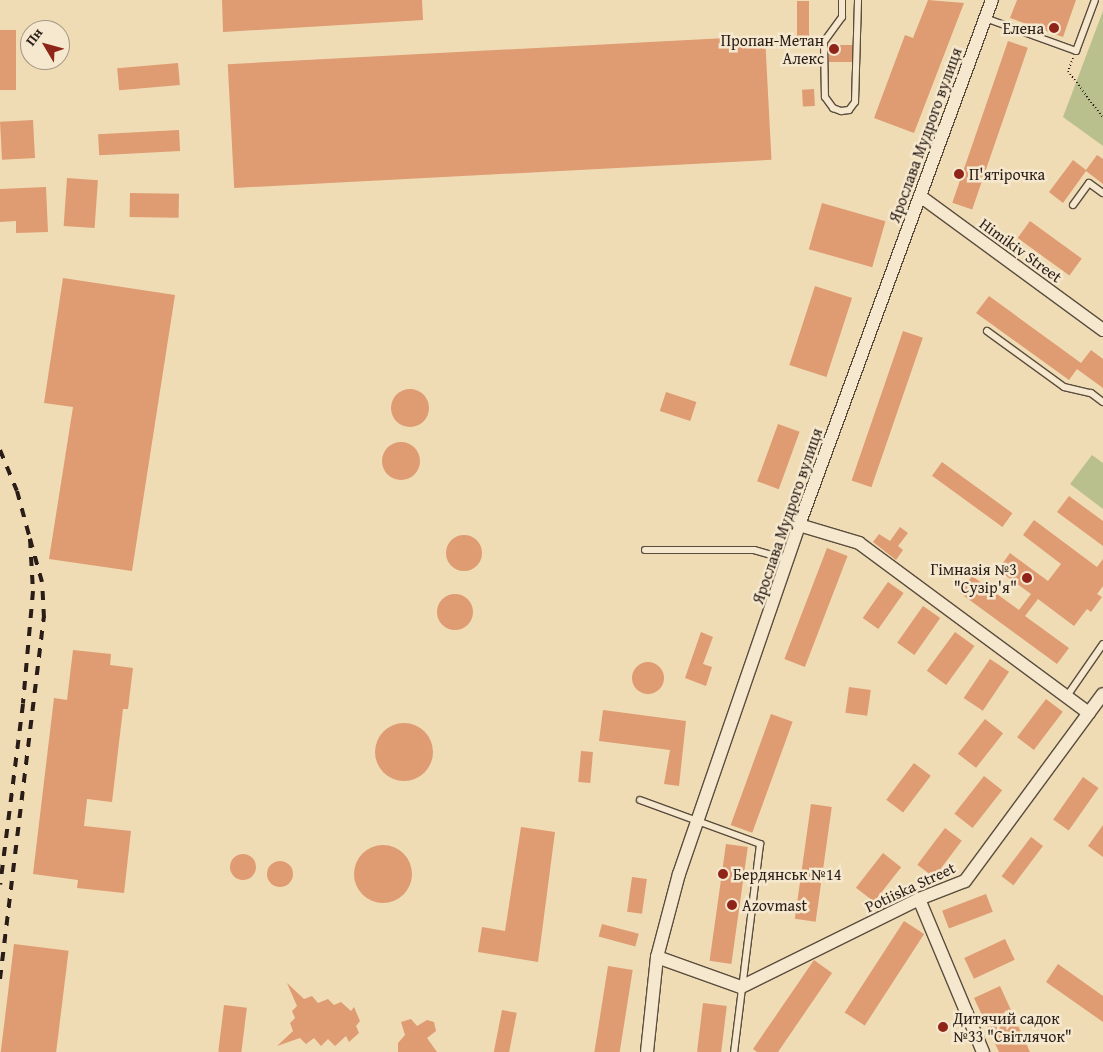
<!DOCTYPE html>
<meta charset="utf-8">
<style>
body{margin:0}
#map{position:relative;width:1103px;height:1052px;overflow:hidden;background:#efdcb4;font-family:"Gentium Book Plus",serif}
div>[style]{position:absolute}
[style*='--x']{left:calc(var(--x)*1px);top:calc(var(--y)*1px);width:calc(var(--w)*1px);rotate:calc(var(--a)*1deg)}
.green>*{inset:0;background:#b9c08e}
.building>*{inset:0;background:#df9b72;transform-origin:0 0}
.round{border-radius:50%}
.path>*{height:2px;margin-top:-1px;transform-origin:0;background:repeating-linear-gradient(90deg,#2a1d17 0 1px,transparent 0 3.5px)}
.roads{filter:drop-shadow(1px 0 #5b4d3e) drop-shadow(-1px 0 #5b4d3e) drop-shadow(0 1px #5b4d3e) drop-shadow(0 -1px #5b4d3e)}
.service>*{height:6px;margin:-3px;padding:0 3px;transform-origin:3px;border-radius:3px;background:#f5e8ce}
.minor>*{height:12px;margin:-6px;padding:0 6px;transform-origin:6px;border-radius:6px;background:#f5e8ce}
.rail>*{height:4px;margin-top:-2px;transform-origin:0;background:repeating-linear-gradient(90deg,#2a1d17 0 9px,transparent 0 18px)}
.dots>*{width:14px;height:14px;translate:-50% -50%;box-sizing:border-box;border:2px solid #f5e8ce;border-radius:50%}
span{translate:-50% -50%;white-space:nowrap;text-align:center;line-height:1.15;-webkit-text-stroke:5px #f5e8ce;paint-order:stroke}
.poi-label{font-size:16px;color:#2a1d17}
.right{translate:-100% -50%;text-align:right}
.left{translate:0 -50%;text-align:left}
.street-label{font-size:16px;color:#2a1d17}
.north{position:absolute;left:20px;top:20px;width:50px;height:50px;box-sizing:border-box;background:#f5e8ce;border:1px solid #a49785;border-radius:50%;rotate:307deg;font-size:14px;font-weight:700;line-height:20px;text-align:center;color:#2a1d17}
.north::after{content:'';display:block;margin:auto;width:18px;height:22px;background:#8f2418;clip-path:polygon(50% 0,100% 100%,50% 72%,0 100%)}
</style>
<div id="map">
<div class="green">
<div style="clip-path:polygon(1103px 11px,1103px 146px,1063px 117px)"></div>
<div style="clip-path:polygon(1092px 455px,1103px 463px,1103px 509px,1070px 484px)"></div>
</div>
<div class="building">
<div style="clip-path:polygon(222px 0,422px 0,423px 20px,223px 32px)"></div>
<div style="clip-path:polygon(928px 0,964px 3px,914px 133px,874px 118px,905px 35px,913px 38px)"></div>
<div style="clip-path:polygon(1017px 0,1076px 0,1063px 37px,1010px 18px)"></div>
<div style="left:797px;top:1px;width:12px;height:38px"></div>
<div style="left:0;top:30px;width:16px;height:60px"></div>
<div style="left:765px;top:36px;width:124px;height:538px;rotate:87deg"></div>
<div style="left:1008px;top:41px;width:21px;height:171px;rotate:19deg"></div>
<div style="left:829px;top:45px;width:23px;height:17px"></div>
<div style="left:178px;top:63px;width:22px;height:61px;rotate:85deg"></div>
<div style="left:814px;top:89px;width:17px;height:12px;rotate:87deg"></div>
<div style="left:33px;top:120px;width:38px;height:33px;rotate:87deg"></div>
<div style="left:179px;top:130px;width:21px;height:81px;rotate:87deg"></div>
<div style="clip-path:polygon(1097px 155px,1103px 159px,1103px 184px,1086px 171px,1063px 203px,1049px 192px,1073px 160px,1086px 170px)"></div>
<div style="left:67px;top:178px;width:31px;height:48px;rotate:4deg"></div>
<div style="clip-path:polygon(46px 187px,48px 232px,16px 233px,16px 221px,0 222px,0 189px)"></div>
<div style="left:130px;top:193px;width:49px;height:24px;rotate:1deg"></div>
<div style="left:822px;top:203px;width:66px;height:48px;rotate:16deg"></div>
<div style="left:1030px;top:221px;width:64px;height:21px;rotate:36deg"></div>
<div style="clip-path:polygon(63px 278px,175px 295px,132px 571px,49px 559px,73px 407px,44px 403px)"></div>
<div style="left:815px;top:286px;width:39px;height:83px;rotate:18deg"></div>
<div style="clip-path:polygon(989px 296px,1081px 363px,1091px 350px,1103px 359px,1103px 388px,1077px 369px,1069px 380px,976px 313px)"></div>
<div style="left:903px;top:331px;width:21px;height:158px;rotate:19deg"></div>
<div class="round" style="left:391px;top:389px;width:38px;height:38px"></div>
<div style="left:666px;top:392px;width:32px;height:20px;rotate:18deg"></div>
<div style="left:778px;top:424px;width:23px;height:61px;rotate:20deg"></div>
<div class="round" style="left:382px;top:442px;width:38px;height:38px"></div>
<div style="left:942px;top:462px;width:87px;height:17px;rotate:36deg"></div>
<div style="clip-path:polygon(1069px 496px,1103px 521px,1103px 546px,1057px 512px)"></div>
<div style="clip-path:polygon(1034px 520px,1097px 567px,1103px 559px,1103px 586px,1097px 594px,1102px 597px,1091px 612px,1087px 609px,1074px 626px,1038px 599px,1025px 616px,1069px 648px,1057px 664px,960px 593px,972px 576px,1019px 610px,1031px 594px,998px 570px,1010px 553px,1048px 581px,1061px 564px,1023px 535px)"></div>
<div style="clip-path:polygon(900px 527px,908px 533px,898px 546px,903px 550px,896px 560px,873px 542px,879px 534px,890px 541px)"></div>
<div class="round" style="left:446px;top:535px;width:36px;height:36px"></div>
<div style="left:827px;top:548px;width:22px;height:119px;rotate:21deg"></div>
<div style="left:888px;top:582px;width:19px;height:44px;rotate:35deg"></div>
<div class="round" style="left:437px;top:594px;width:36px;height:36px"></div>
<div style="left:923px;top:606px;width:21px;height:45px;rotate:35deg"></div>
<div style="clip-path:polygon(701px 632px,713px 637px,703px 664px,712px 667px,706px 686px,685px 678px)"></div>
<div style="left:955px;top:632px;width:24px;height:48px;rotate:36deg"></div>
<div style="clip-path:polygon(73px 650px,111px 654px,110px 665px,133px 668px,128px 709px,123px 709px,112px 802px,87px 799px,84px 826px,131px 831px,124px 893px,77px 888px,78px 880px,33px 874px,54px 698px,67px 700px)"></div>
<div style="left:990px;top:659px;width:23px;height:47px;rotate:34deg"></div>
<div class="round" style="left:632px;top:662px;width:32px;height:32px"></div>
<div style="left:849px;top:687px;width:22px;height:26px;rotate:8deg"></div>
<div style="left:1046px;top:699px;width:21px;height:48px;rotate:37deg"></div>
<div style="clip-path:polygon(603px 710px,686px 721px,679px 786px,664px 784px,670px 750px,599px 741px)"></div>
<div style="left:771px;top:714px;width:23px;height:118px;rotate:20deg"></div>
<div style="left:985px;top:719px;width:23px;height:44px;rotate:38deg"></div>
<div class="round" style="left:375px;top:723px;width:58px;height:58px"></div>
<div style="left:581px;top:751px;width:12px;height:31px;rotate:5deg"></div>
<div style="left:914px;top:763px;width:21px;height:46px;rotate:37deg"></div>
<div style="left:984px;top:776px;width:23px;height:48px;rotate:38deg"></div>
<div style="left:1083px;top:777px;width:19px;height:52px;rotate:35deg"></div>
<div style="left:811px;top:804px;width:21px;height:116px;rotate:8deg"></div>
<div style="clip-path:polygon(1103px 825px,1103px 857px,1088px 846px)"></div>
<div style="clip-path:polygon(521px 827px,555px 832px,538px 962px,478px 952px,482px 927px,505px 931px)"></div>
<div style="left:945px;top:828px;width:21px;height:46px;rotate:37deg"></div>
<div style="left:1031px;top:837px;width:15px;height:49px;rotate:37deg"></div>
<div style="left:726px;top:844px;width:22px;height:118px;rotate:8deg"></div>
<div class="round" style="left:354px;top:845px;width:58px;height:58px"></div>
<div style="left:883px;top:853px;width:23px;height:44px;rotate:38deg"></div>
<div class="round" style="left:230px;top:854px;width:26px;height:26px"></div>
<div class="round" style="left:267px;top:861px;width:26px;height:26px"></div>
<div style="left:632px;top:877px;width:15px;height:35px;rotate:8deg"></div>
<div style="left:986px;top:894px;width:19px;height:47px;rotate:69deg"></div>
<div style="left:904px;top:921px;width:24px;height:109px;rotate:33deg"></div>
<div style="left:602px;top:924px;width:38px;height:13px;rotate:15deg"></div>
<div style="left:1005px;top:939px;width:23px;height:45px;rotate:65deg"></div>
<div style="left:14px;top:944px;width:55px;height:109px;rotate:7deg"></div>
<div style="clip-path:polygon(814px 960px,832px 973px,778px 1052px,757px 1052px,753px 1049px)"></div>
<div style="clip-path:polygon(1058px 964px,1103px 996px,1103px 1022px,1046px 982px)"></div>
<div style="left:608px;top:966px;width:25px;height:87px;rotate:9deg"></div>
<div style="clip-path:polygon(287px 983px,304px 999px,312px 996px,318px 1003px,328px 999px,334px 1005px,341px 1002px,351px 1011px,354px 1007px,360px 1021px,356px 1026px,359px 1033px,349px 1042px,346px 1036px,335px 1046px,328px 1039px,321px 1046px,314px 1038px,306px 1044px,300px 1038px,277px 1046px,293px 1031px,290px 1023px,295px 1018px,292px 1011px,297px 1006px)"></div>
<div style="clip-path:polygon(1000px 986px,1030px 1052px,999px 1052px,974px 998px)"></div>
<div style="left:703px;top:1003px;width:24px;height:49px;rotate:7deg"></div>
<div style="left:224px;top:1005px;width:23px;height:47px;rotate:7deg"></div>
<div style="left:502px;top:1010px;width:15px;height:43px;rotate:11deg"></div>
<div style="clip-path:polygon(411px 1019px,417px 1026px,427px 1020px,434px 1022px,436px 1031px,427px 1038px,437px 1052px,398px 1052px,398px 1043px,405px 1035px,401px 1022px)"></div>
</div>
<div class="path">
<div style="--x:1073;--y:58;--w:14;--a:111"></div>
<div style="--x:1068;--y:71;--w:59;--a:53.3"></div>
</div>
<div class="roads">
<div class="service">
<div style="--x:842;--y:0;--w:17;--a:90"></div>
<div style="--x:842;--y:17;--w:31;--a:126"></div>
<div style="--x:824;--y:42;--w:55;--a:89"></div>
<div style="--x:825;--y:97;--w:14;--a:54"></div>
<div style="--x:833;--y:108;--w:9;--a:21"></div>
<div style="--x:841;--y:111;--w:8;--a:-7"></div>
<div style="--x:849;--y:110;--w:10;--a:-53"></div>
<div style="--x:855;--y:102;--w:102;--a:-88.3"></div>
<div style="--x:985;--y:18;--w:97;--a:19.9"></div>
<div style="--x:1076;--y:51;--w:54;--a:-69.6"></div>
<div style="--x:1073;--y:205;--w:27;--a:-54"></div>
<div style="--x:1089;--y:183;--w:17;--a:36"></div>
<div style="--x:987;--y:331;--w:95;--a:36"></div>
<div style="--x:1064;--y:387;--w:28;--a:13"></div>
<div style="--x:1091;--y:393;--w:15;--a:37"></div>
<div style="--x:645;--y:550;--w:109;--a:0"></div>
<div style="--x:754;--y:550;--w:35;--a:16"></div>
<div style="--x:1067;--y:696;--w:63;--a:-55.3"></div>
<div style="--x:640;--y:800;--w:128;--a:20.1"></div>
<div style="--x:760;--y:844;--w:210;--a:97.1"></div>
</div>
<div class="minor">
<div style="--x:920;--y:196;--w:227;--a:36.2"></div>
<div style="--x:799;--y:525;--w:63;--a:16.7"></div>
<div style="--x:859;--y:543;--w:286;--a:36.5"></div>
<div style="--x:919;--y:899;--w:166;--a:67.3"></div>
<div style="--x:657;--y:957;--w:89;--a:19.7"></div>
<div style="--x:741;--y:987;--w:199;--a:-26.3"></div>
<div style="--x:919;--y:899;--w:49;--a:-21.4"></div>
<div style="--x:965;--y:881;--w:232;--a:-53.6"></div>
<div style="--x:647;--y:1052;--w:96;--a:-84"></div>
<div style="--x:657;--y:957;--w:86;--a:-75.2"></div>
<div style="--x:679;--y:874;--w:369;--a:-71"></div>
<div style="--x:799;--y:525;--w:559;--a:-69.82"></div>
</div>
</div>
<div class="rail">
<div style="--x:0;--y:450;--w:44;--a:67.5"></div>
<div style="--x:17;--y:491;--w:50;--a:74.8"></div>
<div style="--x:30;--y:539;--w:52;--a:86.7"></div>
<div style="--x:33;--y:591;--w:113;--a:95.1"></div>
<div style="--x:23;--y:704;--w:182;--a:97.2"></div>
<div style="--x:0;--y:979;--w:364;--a:-83.1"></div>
<div style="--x:44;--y:618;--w:36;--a:-93"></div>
<div style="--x:42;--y:582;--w:45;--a:-105.6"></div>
</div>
<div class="dots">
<div style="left:1054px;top:28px;background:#8f2418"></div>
<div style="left:834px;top:49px;background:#8f2418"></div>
<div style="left:959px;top:174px;background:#8f2418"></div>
<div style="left:1027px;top:578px;background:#8f2418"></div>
<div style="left:723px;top:874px;background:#8f2418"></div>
<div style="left:732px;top:905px;background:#8f2418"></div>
<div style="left:943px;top:1027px;background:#8f2418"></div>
</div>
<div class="poi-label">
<span class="right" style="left:1044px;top:28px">Елена</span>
<span class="right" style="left:824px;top:49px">Пропан-Метан<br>Алекс</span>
<span class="left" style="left:969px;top:174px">П'ятірочка</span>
<span class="right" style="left:1017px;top:578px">Гімназія №3<br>"Сузір'я"</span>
<span class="left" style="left:733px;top:874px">Бердянськ №14</span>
<span class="left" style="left:742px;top:905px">Azovmast</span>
<span class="left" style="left:953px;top:1027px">Дитячий садок<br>№33 "Світлячок"</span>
</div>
<div class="street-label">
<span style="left:925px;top:135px;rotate:-70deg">Ярослава Мудрого вулиця</span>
<span style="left:1021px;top:250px;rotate:36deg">Himikiv Street</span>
<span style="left:787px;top:516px;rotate:-71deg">Ярослава Мудрого вулиця</span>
<span style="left:910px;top:887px;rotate:-25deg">Potiiska Street</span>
</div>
<div class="north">Пн</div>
</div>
